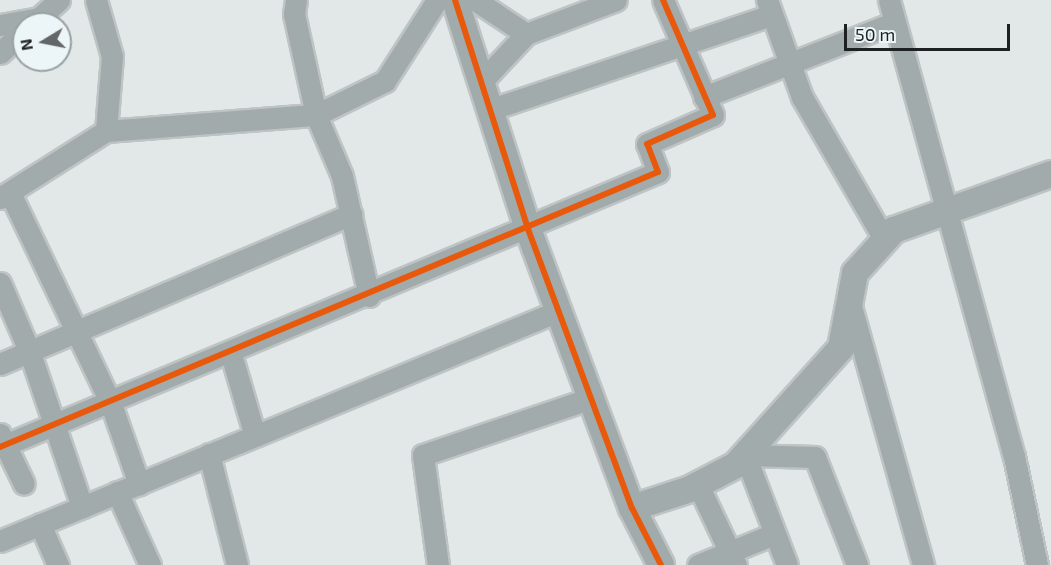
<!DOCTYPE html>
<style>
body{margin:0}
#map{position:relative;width:1051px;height:565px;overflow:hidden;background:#e2e7e7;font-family:"Exo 2",sans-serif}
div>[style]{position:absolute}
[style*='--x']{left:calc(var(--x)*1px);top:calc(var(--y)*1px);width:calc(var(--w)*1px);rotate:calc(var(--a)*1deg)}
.roads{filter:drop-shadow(2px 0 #bfc3c3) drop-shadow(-2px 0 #bfc3c3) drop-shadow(0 2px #bfc3c3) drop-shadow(0 -2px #bfc3c3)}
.minor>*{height:21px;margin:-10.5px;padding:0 10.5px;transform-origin:10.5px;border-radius:10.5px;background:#a1abac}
.tertiary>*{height:26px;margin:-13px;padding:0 13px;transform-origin:13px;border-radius:13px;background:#a1abac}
.cycleway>*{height:6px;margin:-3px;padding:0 3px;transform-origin:3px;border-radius:3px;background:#e8590c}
span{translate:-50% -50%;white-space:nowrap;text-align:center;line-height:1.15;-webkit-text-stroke:4.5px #ecf6f8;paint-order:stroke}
.north{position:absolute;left:12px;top:12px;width:60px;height:60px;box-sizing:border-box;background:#ecf6f8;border:2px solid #99a1a2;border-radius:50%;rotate:260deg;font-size:16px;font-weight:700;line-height:24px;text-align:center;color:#1d2121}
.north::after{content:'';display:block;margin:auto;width:21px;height:27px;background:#626666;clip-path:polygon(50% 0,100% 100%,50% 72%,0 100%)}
.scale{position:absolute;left:844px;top:24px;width:166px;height:27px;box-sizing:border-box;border:3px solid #1d2121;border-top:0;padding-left:8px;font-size:18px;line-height:21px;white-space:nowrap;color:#1d2121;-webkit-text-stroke:4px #ecf6f8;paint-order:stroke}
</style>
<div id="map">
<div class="roads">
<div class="minor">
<div style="--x:96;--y:0;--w:58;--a:74.1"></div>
<div style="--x:112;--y:56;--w:75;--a:94.6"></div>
<div style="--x:296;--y:0;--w:14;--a:98"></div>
<div style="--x:294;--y:14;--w:103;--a:77.7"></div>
<div style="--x:316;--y:115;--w:66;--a:66.9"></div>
<div style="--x:342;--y:176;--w:123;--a:77.3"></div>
<div style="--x:475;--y:0;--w:61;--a:33.7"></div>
<div style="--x:526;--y:34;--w:96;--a:-20.7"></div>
<div style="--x:767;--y:0;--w:103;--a:70.2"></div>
<div style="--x:802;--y:97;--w:164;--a:60"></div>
<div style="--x:889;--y:0;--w:473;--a:74.7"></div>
<div style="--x:1014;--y:456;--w:111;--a:78.1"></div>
<div style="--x:0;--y:25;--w:40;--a:-10"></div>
<div style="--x:39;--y:18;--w:27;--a:-42"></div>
<div style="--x:0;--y:53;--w:33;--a:-43"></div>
<div style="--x:483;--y:80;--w:63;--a:-46.9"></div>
<div style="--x:704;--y:97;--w:205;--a:-21.4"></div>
<div style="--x:492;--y:109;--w:295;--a:-18.6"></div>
<div style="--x:10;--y:193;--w:234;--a:64.4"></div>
<div style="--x:111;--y:404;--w:85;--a:70.7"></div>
<div style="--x:0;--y:198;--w:125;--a:-32.3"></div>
<div style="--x:106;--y:131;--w:211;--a:-4.4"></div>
<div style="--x:316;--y:115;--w:77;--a:-26.2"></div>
<div style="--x:385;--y:81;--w:96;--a:-57.3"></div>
<div style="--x:0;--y:283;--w:76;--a:66.8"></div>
<div style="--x:30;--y:353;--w:163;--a:71.3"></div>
<div style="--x:852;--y:310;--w:265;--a:74.4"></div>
<div style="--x:231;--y:354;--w:85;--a:73.7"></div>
<div style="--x:0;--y:364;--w:382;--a:-23.1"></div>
<div style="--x:0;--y:434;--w:55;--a:64.4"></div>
<div style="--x:0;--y:447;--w:713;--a:-22.68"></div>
<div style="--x:658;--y:172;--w:30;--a:-111"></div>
<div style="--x:647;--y:144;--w:72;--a:-23.7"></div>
<div style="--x:713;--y:115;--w:125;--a:-113.5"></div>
<div style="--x:209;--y:454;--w:114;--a:75.8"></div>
<div style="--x:698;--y:485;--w:89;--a:64.6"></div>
<div style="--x:117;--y:492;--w:80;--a:65.7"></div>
<div style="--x:40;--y:524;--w:45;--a:66.3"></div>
<div style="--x:0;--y:541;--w:604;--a:-22.4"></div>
<div style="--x:438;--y:565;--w:111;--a:-97.8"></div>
<div style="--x:423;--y:455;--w:177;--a:-18.7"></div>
<div style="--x:698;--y:565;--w:82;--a:-22.2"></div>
<div style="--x:787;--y:565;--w:118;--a:-110.9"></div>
<div style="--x:745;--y:455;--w:70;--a:1.6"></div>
<div style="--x:815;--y:457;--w:116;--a:68.7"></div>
</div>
<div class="tertiary">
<div style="--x:455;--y:0;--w:240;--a:72.3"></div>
<div style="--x:528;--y:229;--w:298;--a:69.6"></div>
<div style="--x:632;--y:508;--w:64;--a:63"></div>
<div style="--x:632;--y:508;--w:61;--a:-18.1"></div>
<div style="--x:690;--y:489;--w:52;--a:-27.6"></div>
<div style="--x:736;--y:465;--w:157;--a:-48.1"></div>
<div style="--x:841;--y:348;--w:76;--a:-79.4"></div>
<div style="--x:855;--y:273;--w:58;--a:-47.8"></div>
<div style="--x:894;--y:230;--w:167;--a:-19.6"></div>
</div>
</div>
<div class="cycleway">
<div style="--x:455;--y:0;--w:240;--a:72.3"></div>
<div style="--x:528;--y:229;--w:298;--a:69.6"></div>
<div style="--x:632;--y:508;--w:64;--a:63"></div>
<div style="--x:0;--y:447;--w:713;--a:-22.68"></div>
<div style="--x:658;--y:172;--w:30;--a:-111"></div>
<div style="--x:647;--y:144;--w:72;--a:-23.7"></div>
<div style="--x:713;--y:115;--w:125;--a:-113.5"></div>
</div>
<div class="north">N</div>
<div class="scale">50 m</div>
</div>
